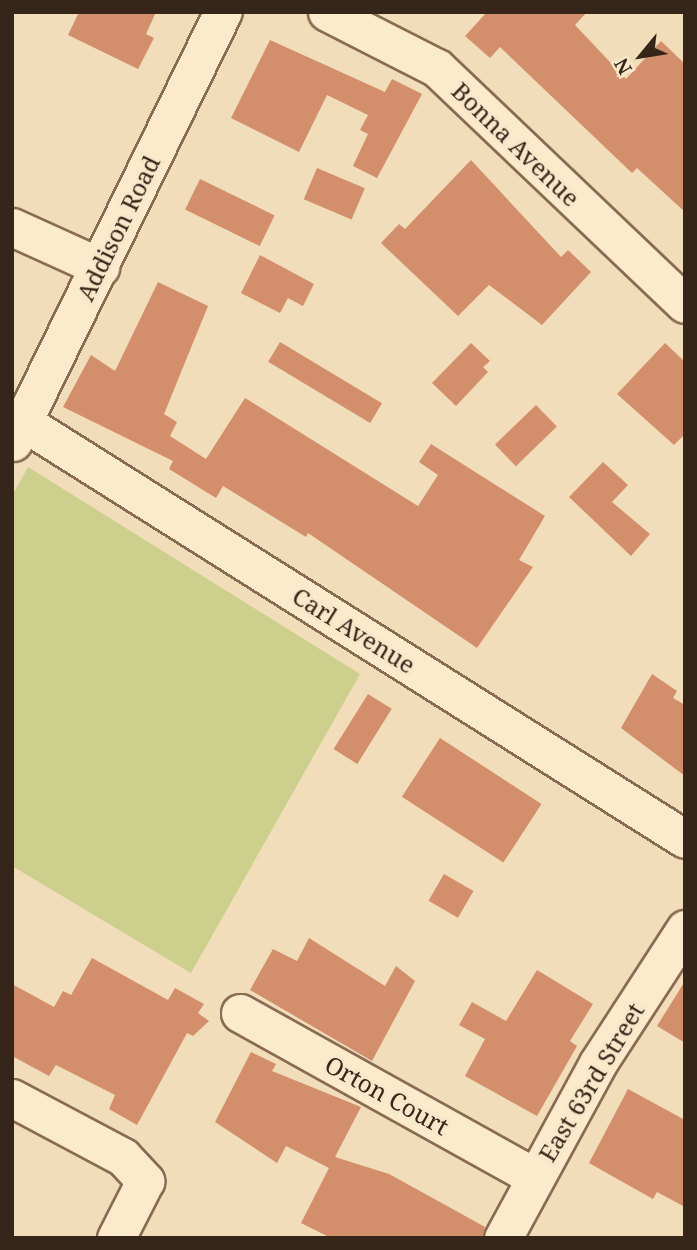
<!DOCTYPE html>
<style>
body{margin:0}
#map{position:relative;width:697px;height:1250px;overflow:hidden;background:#f1ddb9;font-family:"Noto Serif",serif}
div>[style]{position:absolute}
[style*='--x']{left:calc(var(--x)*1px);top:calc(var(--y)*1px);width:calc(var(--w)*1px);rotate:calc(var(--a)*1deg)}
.green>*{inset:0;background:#ccd08c}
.building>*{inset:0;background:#d38f6b;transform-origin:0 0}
.roads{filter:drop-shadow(2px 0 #896b52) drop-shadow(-2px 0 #896b52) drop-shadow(0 2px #896b52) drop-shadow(0 -2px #896b52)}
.minor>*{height:37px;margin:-18.5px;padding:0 18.5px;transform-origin:18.5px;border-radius:18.5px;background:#fceacc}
span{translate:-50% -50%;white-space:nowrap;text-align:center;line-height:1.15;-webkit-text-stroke:6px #f8e7c9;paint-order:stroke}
.street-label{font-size:24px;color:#362519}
.frame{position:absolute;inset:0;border:14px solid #362519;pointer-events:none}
.north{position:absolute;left:606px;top:21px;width:70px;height:70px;-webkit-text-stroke:5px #f8e7c9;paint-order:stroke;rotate:240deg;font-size:19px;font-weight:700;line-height:28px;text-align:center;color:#362519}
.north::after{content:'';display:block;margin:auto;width:24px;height:32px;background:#362519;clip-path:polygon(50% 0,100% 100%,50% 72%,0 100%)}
</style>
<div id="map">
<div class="green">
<div style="clip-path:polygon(28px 467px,360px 674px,191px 973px,12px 866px,12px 496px)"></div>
</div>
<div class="building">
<div style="clip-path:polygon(79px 12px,156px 12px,146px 34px,154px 38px,138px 69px,68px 35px)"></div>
<div style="clip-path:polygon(487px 12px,587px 12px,575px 25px,626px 79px,661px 41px,685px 64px,685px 212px,637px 168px,632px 173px,500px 47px,490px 58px,465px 36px)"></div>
<div style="clip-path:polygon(270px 40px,385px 92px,392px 79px,422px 94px,377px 178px,353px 166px,368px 134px,360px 130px,368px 115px,327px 95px,299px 152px,231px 118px)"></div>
<div style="clip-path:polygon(471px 160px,561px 257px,568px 250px,591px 272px,542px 325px,489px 285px,458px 316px,381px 243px,399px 224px,405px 229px)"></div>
<div style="left:317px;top:168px;width:52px;height:34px;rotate:23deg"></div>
<div style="left:200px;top:179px;width:83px;height:34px;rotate:26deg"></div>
<div style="clip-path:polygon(260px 255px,314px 284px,303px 306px,288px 298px,280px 313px,241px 293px)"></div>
<div style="clip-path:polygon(158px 282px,208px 306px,164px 414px,177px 422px,170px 436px,206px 459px,245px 398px,418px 506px,438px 475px,419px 462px,431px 444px,545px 516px,519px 560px,533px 567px,477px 648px,308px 533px,306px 537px,223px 486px,216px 498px,169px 469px,173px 461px,63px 407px,91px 355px,115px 371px)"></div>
<div style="left:280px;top:342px;width:119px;height:23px;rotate:31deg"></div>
<div style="clip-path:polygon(471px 343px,490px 361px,483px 367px,488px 372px,456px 406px,432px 383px)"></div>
<div style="clip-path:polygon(665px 343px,685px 362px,685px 434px,674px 445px,617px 394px)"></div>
<div style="left:536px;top:405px;width:30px;height:57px;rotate:46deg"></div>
<div style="clip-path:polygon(603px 462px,628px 485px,612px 502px,650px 534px,631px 556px,569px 497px)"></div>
<div style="clip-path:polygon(652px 674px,677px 691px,673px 698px,685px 705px,685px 776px,621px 728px)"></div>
<div style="left:368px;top:694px;width:28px;height:65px;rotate:32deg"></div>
<div style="left:440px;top:738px;width:121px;height:70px;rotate:33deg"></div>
<div style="left:444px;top:874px;width:34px;height:31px;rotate:30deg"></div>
<div style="clip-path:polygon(309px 938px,385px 986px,396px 966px,415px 981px,372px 1061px,250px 990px,273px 949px,297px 961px)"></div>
<div style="clip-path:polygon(92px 958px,168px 1000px,175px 988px,204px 1004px,198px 1013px,209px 1021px,193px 1036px,187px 1033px,137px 1125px,109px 1109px,115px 1095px,56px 1065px,49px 1076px,12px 1056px,12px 984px,54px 1007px,63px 991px,71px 995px)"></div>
<div style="clip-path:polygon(537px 970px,593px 1004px,570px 1041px,577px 1046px,537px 1116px,465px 1076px,485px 1039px,459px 1025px,472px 1002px,506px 1021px)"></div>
<div style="clip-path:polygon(685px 981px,685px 1043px,657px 1026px)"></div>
<div style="clip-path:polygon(251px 1052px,276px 1064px,272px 1071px,361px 1107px,335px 1157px,389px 1174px,449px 1207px,485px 1227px,482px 1238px,331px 1238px,301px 1223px,329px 1168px,286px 1146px,277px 1163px,215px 1122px)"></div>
<div style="clip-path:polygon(628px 1089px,685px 1120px,685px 1207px,657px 1192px,653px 1199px,589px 1163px)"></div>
</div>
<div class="roads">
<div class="minor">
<div style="--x:327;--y:12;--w:123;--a:27"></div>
<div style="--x:437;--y:68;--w:342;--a:43.6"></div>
<div style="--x:12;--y:227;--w:97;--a:24.4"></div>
<div style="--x:23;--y:422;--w:782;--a:32.21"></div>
<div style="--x:13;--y:442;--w:479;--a:-64"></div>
<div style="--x:240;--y:1013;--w:338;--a:29.1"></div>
<div style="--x:12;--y:1098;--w:126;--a:28"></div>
<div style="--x:123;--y:1157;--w:33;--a:47"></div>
<div style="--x:145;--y:1181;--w:64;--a:117"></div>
<div style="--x:503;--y:1238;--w:199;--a:-61.5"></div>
<div style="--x:598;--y:1063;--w:160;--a:-57"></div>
</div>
</div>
<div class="street-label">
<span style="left:516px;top:144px;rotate:44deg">Bonna Avenue</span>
<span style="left:118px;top:228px;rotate:-64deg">Addison Road</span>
<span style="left:354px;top:630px;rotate:32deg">Carl Avenue</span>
<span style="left:591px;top:1082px;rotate:-59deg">East 63rd Street</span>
<span style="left:387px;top:1095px;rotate:29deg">Orton Court</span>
</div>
<div class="frame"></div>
<div class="north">N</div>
</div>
